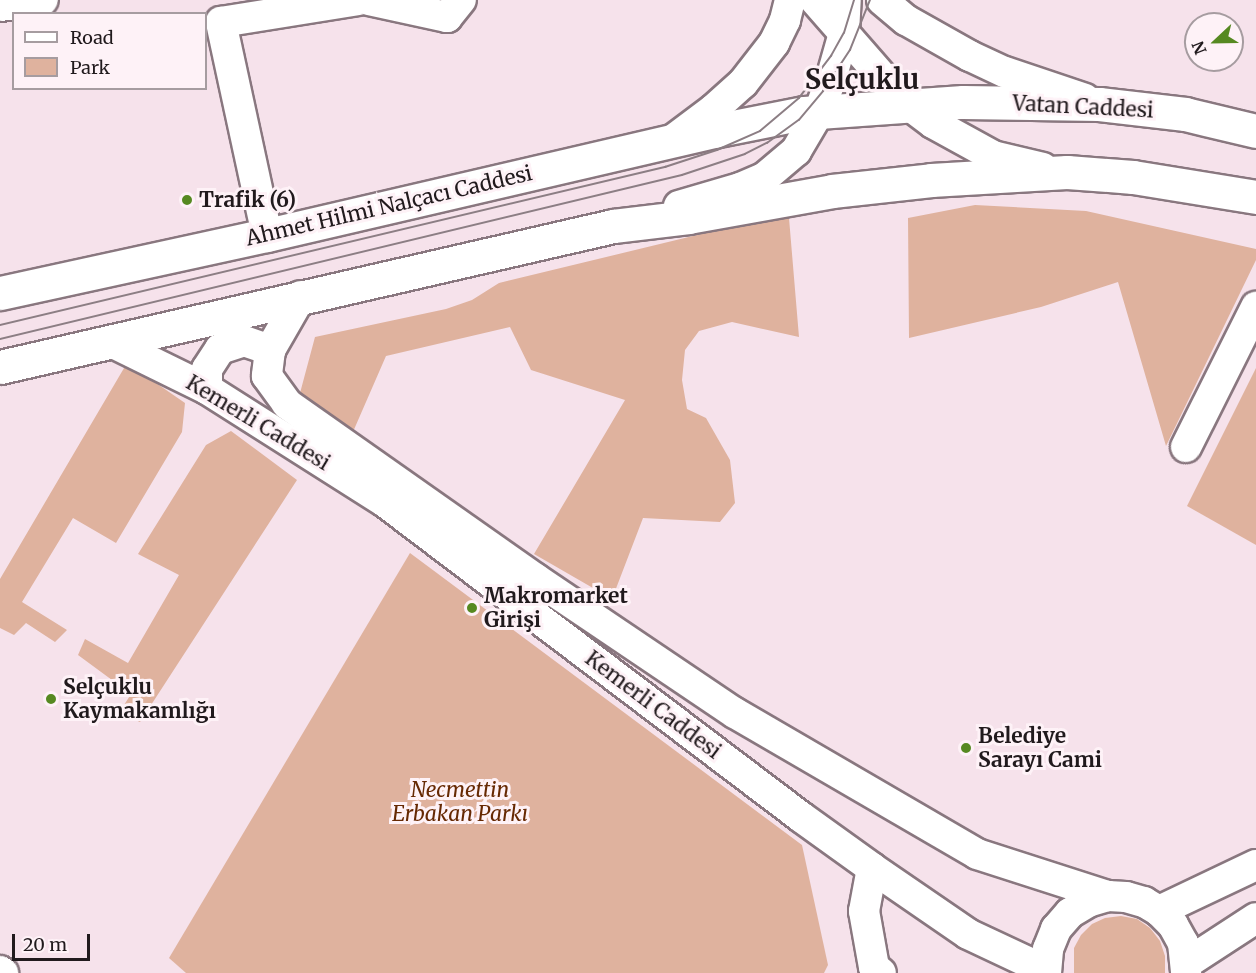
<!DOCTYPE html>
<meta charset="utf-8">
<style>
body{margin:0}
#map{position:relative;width:1256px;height:973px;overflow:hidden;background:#f6e2eb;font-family:Merriweather,serif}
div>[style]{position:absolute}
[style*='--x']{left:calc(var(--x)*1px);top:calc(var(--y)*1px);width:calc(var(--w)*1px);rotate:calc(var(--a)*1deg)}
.green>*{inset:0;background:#dfb29e}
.roads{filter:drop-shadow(2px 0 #89777f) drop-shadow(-2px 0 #89777f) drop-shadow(0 2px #89777f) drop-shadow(0 -2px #89777f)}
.minor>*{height:30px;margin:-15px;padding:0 15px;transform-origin:15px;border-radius:15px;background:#fff}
.major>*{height:33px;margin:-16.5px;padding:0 16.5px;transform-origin:16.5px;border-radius:16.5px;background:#fff}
.tram>*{height:1.5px;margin:-0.75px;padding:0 0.75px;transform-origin:0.75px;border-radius:0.75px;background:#8c7e84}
.dots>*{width:16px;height:16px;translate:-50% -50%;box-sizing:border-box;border:3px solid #fef2f7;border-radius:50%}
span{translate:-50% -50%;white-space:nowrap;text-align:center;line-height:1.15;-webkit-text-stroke:6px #fef2f7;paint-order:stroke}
.street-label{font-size:21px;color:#211a1d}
.poi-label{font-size:21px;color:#211a1d;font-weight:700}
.left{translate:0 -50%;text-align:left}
.park-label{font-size:21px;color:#662903;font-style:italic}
.district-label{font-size:27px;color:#211a1d;font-weight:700}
.legend{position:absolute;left:12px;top:12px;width:195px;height:78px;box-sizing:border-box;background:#fef2f7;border:2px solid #a69ca0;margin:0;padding:8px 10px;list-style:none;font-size:18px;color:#211a1d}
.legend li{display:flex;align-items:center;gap:12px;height:30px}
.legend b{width:30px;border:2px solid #a69ca0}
.north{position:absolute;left:1184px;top:12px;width:60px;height:60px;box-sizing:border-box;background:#fef2f7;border:2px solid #a69ca0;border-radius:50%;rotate:248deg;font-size:16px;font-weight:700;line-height:24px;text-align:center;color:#211a1d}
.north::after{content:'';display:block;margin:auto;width:21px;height:27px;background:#568921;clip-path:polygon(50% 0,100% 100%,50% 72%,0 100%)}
.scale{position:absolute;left:12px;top:934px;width:78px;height:27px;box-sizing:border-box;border:3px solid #211a1d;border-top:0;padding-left:8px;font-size:18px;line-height:21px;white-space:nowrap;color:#211a1d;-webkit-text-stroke:4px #fef2f7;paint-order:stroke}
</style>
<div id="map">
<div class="green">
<div style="clip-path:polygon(975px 205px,1086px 211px,1256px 249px,1256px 260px,1166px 446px,1118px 282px,1041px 307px,909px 338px,908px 218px)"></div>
<div style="clip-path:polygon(767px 218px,789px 218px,799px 337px,732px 322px,699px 331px,685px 350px,682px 380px,687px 409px,706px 418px,730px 460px,735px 503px,720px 522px,643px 518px,612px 599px,534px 554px,625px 400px,531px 370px,510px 327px,386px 356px,349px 441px,296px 408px,315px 337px,446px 309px,472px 300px,499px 283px)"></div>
<div style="clip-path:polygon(127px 363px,185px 403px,182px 432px,116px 543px,73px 518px,22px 602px,67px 630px,55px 642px,26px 623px,14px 635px,0 628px,0 579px)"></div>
<div style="clip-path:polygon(1256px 368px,1256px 545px,1187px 506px)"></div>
<div style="clip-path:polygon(231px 431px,297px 480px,140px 722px,119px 713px,131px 694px,78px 655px,85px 639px,128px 663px,179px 575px,138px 554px,206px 445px)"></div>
<div style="clip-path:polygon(410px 553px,802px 845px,828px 965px,824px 973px,186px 973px,169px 958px)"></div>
<div style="clip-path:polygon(1121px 916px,1137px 919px,1150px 928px,1160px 941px,1165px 956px,1165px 973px,1074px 973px,1074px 948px,1081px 935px,1092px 924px,1105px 918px)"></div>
</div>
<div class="roads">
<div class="minor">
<div style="--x:369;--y:0;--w:80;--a:12.3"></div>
<div style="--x:447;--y:17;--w:22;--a:-51"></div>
<div style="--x:815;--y:0;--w:106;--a:48.8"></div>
<div style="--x:885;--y:80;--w:35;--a:46"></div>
<div style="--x:909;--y:105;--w:30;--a:37"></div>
<div style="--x:933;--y:123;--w:68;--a:28.8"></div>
<div style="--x:993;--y:156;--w:51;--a:13.5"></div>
<div style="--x:882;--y:0;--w:31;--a:40"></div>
<div style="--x:906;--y:20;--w:73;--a:29.4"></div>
<div style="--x:970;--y:56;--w:38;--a:25"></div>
<div style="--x:1005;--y:72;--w:84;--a:18.6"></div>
<div style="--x:0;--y:6;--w:43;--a:-7.9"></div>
<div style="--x:674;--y:139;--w:50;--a:-36.9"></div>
<div style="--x:714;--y:109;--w:39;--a:-42"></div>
<div style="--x:743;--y:83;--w:51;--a:-52.2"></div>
<div style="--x:774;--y:43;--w:25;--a:-64"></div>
<div style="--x:785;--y:20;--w:21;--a:-76"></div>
<div style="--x:679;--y:206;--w:64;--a:-16.4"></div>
<div style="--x:740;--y:188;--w:26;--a:-23"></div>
<div style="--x:764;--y:178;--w:42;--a:-40.2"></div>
<div style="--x:796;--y:151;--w:45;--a:-59.5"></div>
<div style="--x:819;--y:112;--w:35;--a:-70"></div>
<div style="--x:831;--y:79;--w:48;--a:-74.2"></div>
<div style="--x:844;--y:33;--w:33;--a:-87"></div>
<div style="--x:267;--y:235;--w:218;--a:-102.2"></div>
<div style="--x:221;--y:22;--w:139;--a:-9.1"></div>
<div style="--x:301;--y:296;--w:62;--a:119.9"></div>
<div style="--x:270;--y:350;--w:26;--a:97"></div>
<div style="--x:267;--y:376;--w:34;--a:54"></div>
<div style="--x:287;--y:404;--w:304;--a:35.1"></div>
<div style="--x:536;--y:579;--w:240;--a:34"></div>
<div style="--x:735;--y:713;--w:280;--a:30.2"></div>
<div style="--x:977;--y:854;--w:138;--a:17.8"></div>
<div style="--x:111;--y:342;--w:107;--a:26.1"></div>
<div style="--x:207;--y:389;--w:211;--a:32.4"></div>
<div style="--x:385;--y:502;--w:522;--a:37.13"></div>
<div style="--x:801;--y:817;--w:87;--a:35.7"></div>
<div style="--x:872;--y:868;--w:116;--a:34.5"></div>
<div style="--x:968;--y:934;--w:85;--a:25.1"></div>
<div style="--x:207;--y:389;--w:20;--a:-90"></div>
<div style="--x:207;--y:369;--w:24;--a:-57"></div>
<div style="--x:220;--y:349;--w:25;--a:-18"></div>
<div style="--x:244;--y:341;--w:28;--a:19"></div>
<div style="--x:1186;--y:447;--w:157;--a:-63.4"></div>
<div style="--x:872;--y:868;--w:44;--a:100.5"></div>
<div style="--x:864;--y:911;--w:57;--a:79.9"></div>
<div style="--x:874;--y:967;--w:9;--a:41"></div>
<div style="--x:1159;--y:911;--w:107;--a:-25.4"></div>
<div style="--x:1187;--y:963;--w:82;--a:-33.1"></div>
<div style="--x:0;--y:971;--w:4;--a:34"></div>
<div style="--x:1046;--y:973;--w:24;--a:-85"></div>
<div style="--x:1048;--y:949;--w:22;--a:-68"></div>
<div style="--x:1056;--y:929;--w:21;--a:-49"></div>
<div style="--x:1070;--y:913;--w:21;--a:-31"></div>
<div style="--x:1088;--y:902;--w:21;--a:-17"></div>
<div style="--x:1108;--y:896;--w:18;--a:3"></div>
<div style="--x:1126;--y:897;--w:19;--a:16"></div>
<div style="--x:1144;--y:902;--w:17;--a:31"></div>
<div style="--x:1159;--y:911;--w:20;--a:45"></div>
<div style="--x:1173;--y:925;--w:21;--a:61"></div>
<div style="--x:1183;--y:943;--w:30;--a:84"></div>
</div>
<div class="major">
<div style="--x:0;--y:293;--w:273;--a:-12.3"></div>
<div style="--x:267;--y:235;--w:458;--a:-13.1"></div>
<div style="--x:713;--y:131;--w:93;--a:-11.2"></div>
<div style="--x:804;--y:113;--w:159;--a:-4"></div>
<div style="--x:963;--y:102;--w:136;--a:0.8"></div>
<div style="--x:1099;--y:104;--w:87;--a:6.6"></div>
<div style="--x:1185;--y:114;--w:73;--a:13.5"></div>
<div style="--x:0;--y:367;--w:629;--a:-12.95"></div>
<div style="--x:613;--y:226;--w:76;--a:-6.8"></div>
<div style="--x:688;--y:217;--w:146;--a:-10.2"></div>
<div style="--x:832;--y:191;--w:100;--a:-6.3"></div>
<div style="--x:931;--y:180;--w:136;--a:-3.4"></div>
<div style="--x:1067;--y:172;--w:66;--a:4.3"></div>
<div style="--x:1133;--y:177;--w:125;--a:9.2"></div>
</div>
</div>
<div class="tram">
<div style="--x:0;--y:325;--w:684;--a:-13.37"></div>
<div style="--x:665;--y:167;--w:55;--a:-18.1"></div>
<div style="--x:717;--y:150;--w:47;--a:-23.8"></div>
<div style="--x:760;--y:131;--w:51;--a:-40.2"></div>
<div style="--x:799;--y:98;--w:53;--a:-52.7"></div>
<div style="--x:831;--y:56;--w:26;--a:-61"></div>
<div style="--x:844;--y:33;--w:34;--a:-73"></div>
<div style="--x:0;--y:339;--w:701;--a:-13.52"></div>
<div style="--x:682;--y:175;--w:66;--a:-18.4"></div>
<div style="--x:745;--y:154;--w:25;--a:-27"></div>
<div style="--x:767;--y:143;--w:39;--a:-36"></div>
<div style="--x:799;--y:120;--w:38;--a:-50"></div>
<div style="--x:823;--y:91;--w:49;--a:-56.6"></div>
<div style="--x:850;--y:50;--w:54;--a:-68.2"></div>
</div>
<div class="dots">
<div style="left:187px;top:200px;background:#568921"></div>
<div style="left:472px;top:608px;background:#568921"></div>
<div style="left:51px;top:699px;background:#568921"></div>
<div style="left:966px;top:748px;background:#568921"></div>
</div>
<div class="street-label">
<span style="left:1083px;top:107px;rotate:3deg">Vatan Caddesi</span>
<span style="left:389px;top:206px;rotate:-13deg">Ahmet Hilmi Nalçacı Caddesi</span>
<span style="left:258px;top:423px;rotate:31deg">Kemerli Caddesi</span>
<span style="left:653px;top:705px;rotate:37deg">Kemerli Caddesi</span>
</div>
<div class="poi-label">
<span class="left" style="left:199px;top:200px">Trafik (6)</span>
<span class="left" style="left:484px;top:608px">Makromarket<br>Girişi</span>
<span class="left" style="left:63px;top:699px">Selçuklu<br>Kaymakamlığı</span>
<span class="left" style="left:978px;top:748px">Belediye<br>Sarayı Cami</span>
</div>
<div class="park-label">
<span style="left:460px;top:802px">Necmettin<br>Erbakan Parkı</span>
</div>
<div class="district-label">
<span style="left:862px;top:80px">Selçuklu</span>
</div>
<ul class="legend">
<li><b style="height:8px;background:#fff"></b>Road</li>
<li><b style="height:16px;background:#dfb29e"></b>Park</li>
</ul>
<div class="north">N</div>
<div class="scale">20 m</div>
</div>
